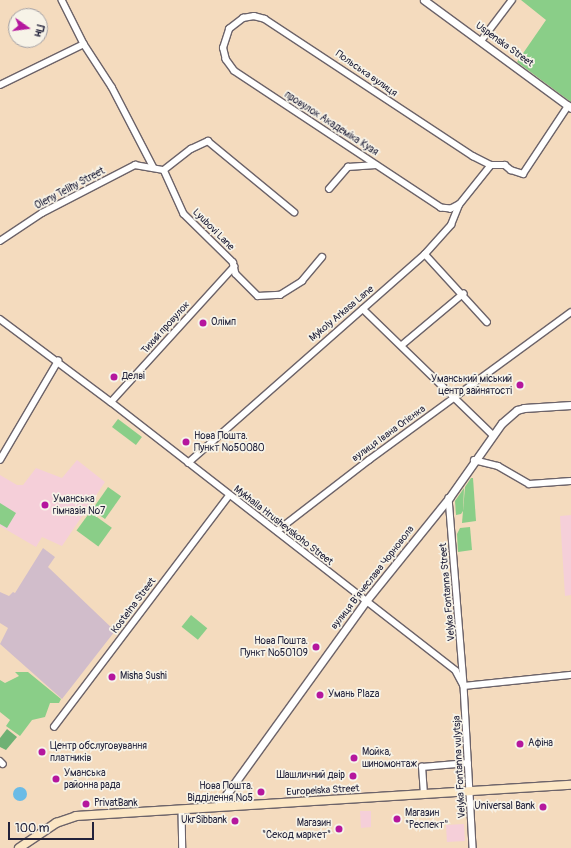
<!DOCTYPE html>
<meta charset="utf-8">
<style>
body{margin:0}
#map{position:relative;width:571px;height:848px;overflow:hidden;background:#f4dbbe;font-family:Pangolin,sans-serif}
div>[style]{position:absolute}
[style*='--x']{left:calc(var(--x)*1px);top:calc(var(--y)*1px);width:calc(var(--w)*1px);rotate:calc(var(--a)*1deg)}
.built>*{inset:0;background:#f5cfd9;transform-origin:0 0}
.industrial>*{inset:0;background:#d1bdcb}
.green>*{inset:0;background:#8ace88;transform-origin:0 0}
.forest>*{inset:0;background:#6fb174}
.water>*{inset:0;background:#6bbbe6}
.round{border-radius:50%}
.roads{filter:drop-shadow(1px 0 #6c6369) drop-shadow(-1px 0 #6c6369) drop-shadow(0 1px #6c6369) drop-shadow(0 -1px #6c6369)}
.minor>*{height:5.5px;margin:-2.75px;padding:0 2.75px;transform-origin:2.75px;border-radius:2.75px;background:#fff}
.tertiary>*{height:7px;margin:-3.5px;padding:0 3.5px;transform-origin:3.5px;border-radius:3.5px;background:#fff}
.secondary>*{height:8px;margin:-4px;padding:0 4px;transform-origin:4px;border-radius:4px;background:#fbe6c4}
.dots>*{width:11px;height:11px;translate:-50% -50%;box-sizing:border-box;border:2px solid #f7f3e8;border-radius:50%}
span{translate:-50% -50%;white-space:nowrap;text-align:center;line-height:1.15;-webkit-text-stroke:3.5px #f7f3e8;paint-order:stroke}
.street-label{font-size:10px;color:#22223b}
.poi-label{font-size:10px;color:#22223b}
.left{translate:0 -50%;text-align:left}
.right{translate:-100% -50%;text-align:right}
.north{position:absolute;left:8px;top:8px;width:40px;height:40px;box-sizing:border-box;background:#f7f3e8;border:1px solid #a29fa3;border-radius:50%;rotate:104deg;font-size:11px;font-weight:700;line-height:16px;text-align:center;color:#22223b}
.north::after{content:'';display:block;margin:auto;width:14px;height:18px;background:#b5179e;clip-path:polygon(50% 0,100% 100%,50% 72%,0 100%)}
.scale{position:absolute;left:8px;top:822px;width:86px;height:18px;box-sizing:border-box;border:2px solid #22223b;border-top:0;padding-left:5px;font-size:12px;line-height:14px;white-space:nowrap;color:#22223b;-webkit-text-stroke:3px #f7f3e8;paint-order:stroke}
</style>
<div id="map">
<div class="built">
<div style="clip-path:polygon(77px 460px,105px 482px,62px 546px,42px 537px,36px 547px,0 526px,0 475px,17px 485px,23px 485px,36px 468px,62px 478px)"></div>
<div style="clip-path:polygon(571px 515px,571px 595px,565px 596px,560px 516px)"></div>
<div style="clip-path:polygon(360px 811px,371px 811px,371px 827px,361px 828px)"></div>
<div style="left:464px;top:824px;width:17px;height:18px;rotate:87deg"></div>
</div>
<div class="industrial">
<div style="clip-path:polygon(43px 548px,55px 557px,48px 567px,115px 631px,62px 699px,0 644px,8px 628px,0 623px,0 592px,9px 596px,13px 592px,15px 593px)"></div>
</div>
<div class="green">
<div style="clip-path:polygon(521px 0,571px 0,571px 102px,517px 62px,546px 20px)"></div>
<div style="left:118px;top:419px;width:30px;height:10px;rotate:37deg"></div>
<div style="clip-path:polygon(471px 478px,473px 478px,476px 521px,462px 523px,465px 487px)"></div>
<div style="left:108px;top:487px;width:16px;height:28px;rotate:35deg"></div>
<div style="clip-path:polygon(464px 488px,463px 511px,461px 514px,456px 515px,455px 501px)"></div>
<div style="clip-path:polygon(0 503px,16px 513px,7px 528px,0 524px)"></div>
<div style="left:90px;top:512px;width:27px;height:23px;rotate:36deg"></div>
<div style="clip-path:polygon(470px 527px,472px 550px,458px 552px,457px 534px,460px 528px)"></div>
<div style="left:191px;top:615px;width:21px;height:15px;rotate:39deg"></div>
<div style="clip-path:polygon(15px 672px,28px 672px,61px 699px,59px 703px,50px 703px,45px 717px,32px 720px,20px 736px,6px 726px,10px 720px,0 712px,0 680px,5px 683px,19px 676px)"></div>
</div>
<div class="forest">
<div style="clip-path:polygon(7px 729px,17px 737px,6px 750px,0 747px,0 738px)"></div>
</div>
<div class="water">
<div class="round" style="left:13px;top:787px;width:14px;height:14px"></div>
</div>
<div class="roads">
<div class="minor">
<div style="--x:62;--y:0;--w:49;--a:63.4"></div>
<div style="--x:481;--y:41;--w:51;--a:-52.9"></div>
<div style="--x:0;--y:85;--w:93;--a:-26"></div>
<div style="--x:84;--y:44;--w:51;--a:56.9"></div>
<div style="--x:112;--y:87;--w:91;--a:62.6"></div>
<div style="--x:164;--y:170;--w:34;--a:-38"></div>
<div style="--x:191;--y:149;--w:19;--a:-25"></div>
<div style="--x:208;--y:141;--w:112;--a:39.5"></div>
<div style="--x:329;--y:189;--w:29;--a:-49"></div>
<div style="--x:348;--y:167;--w:28;--a:-4"></div>
<div style="--x:459;--y:205;--w:9;--a:153"></div>
<div style="--x:451;--y:209;--w:10;--a:-174"></div>
<div style="--x:441;--y:208;--w:248;--a:-146.5"></div>
<div style="--x:234;--y:71;--w:14;--a:-126"></div>
<div style="--x:226;--y:60;--w:12;--a:-104"></div>
<div style="--x:223;--y:48;--w:20;--a:-72"></div>
<div style="--x:229;--y:29;--w:18;--a:-38"></div>
<div style="--x:243;--y:18;--w:11;--a:-10"></div>
<div style="--x:254;--y:16;--w:11;--a:15"></div>
<div style="--x:265;--y:19;--w:249;--a:33.4"></div>
<div style="--x:473;--y:156;--w:20;--a:27"></div>
<div style="--x:491;--y:165;--w:14;--a:0"></div>
<div style="--x:505;--y:165;--w:8;--a:40"></div>
<div style="--x:511;--y:170;--w:13;--a:18"></div>
<div style="--x:523;--y:174;--w:82;--a:-56.5"></div>
<div style="--x:0;--y:241;--w:50;--a:-33.7"></div>
<div style="--x:42;--y:213;--w:105;--a:-27.3"></div>
<div style="--x:135;--y:165;--w:29;--a:10"></div>
<div style="--x:164;--y:170;--w:48;--a:65.6"></div>
<div style="--x:184;--y:214;--w:69;--a:44.4"></div>
<div style="--x:233;--y:262;--w:12;--a:76"></div>
<div style="--x:236;--y:274;--w:31;--a:45"></div>
<div style="--x:258;--y:296;--w:22;--a:-3"></div>
<div style="--x:280;--y:295;--w:26;--a:-32"></div>
<div style="--x:302;--y:281;--w:31;--a:-50"></div>
<div style="--x:425;--y:254;--w:92;--a:47.6"></div>
<div style="--x:363;--y:309;--w:181;--a:44.1"></div>
<div style="--x:0;--y:319;--w:139;--a:36.8"></div>
<div style="--x:111;--y:402;--w:437;--a:37.9"></div>
<div style="--x:456;--y:671;--w:17;--a:62"></div>
<div style="--x:402;--y:345;--w:80;--a:-39.9"></div>
<div style="--x:111;--y:402;--w:183;--a:-47.7"></div>
<div style="--x:0;--y:460;--w:115;--a:-59.6"></div>
<div style="--x:474;--y:460;--w:25;--a:14"></div>
<div style="--x:498;--y:466;--w:36;--a:30"></div>
<div style="--x:529;--y:484;--w:42;--a:-4.1"></div>
<div style="--x:188;--y:463;--w:316;--a:-41.4"></div>
<div style="--x:425;--y:254;--w:39;--a:-48"></div>
<div style="--x:451;--y:225;--w:22;--a:-68"></div>
<div style="--x:459;--y:205;--w:51;--a:-51.3"></div>
<div style="--x:449;--y:498;--w:189;--a:85.4"></div>
<div style="--x:464;--y:686;--w:162;--a:86.8"></div>
<div style="--x:277;--y:531;--w:116;--a:-37.7"></div>
<div style="--x:369;--y:460;--w:250;--a:-36.2"></div>
<div style="--x:464;--y:686;--w:108;--a:-5.9"></div>
<div style="--x:54;--y:727;--w:290;--a:-52.9"></div>
<div style="--x:0;--y:761;--w:4;--a:45"></div>
<div style="--x:424;--y:795;--w:28;--a:-94"></div>
<div style="--x:422;--y:767;--w:46;--a:-5"></div>
<div style="--x:182;--y:809;--w:39;--a:89"></div>
</div>
<div class="tertiary">
<div style="--x:424;--y:0;--w:182;--a:36.3"></div>
<div style="--x:218;--y:806;--w:251;--a:-54.2"></div>
<div style="--x:365;--y:602;--w:134;--a:-51.1"></div>
<div style="--x:449;--y:498;--w:92;--a:-54.8"></div>
<div style="--x:502;--y:423;--w:20;--a:-41"></div>
<div style="--x:517;--y:410;--w:7;--a:-16"></div>
<div style="--x:524;--y:408;--w:47;--a:-3.7"></div>
</div>
<div class="secondary">
<div style="--x:19;--y:848;--w:45;--a:-34"></div>
<div style="--x:56;--y:823;--w:21;--a:-19"></div>
<div style="--x:76;--y:816;--w:496;--a:-3.6"></div>
</div>
</div>
<div class="dots">
<div style="left:203px;top:323px;background:#b5179e"></div>
<div style="left:114px;top:377px;background:#b5179e"></div>
<div style="left:520px;top:385px;background:#b5179e"></div>
<div style="left:186px;top:442px;background:#b5179e"></div>
<div style="left:45px;top:505px;background:#b5179e"></div>
<div style="left:316px;top:647px;background:#b5179e"></div>
<div style="left:112px;top:677px;background:#b5179e"></div>
<div style="left:320px;top:695px;background:#b5179e"></div>
<div style="left:520px;top:744px;background:#b5179e"></div>
<div style="left:42px;top:752px;background:#b5179e"></div>
<div style="left:354px;top:758px;background:#b5179e"></div>
<div style="left:353px;top:776px;background:#b5179e"></div>
<div style="left:56px;top:779px;background:#b5179e"></div>
<div style="left:261px;top:792px;background:#b5179e"></div>
<div style="left:86px;top:804px;background:#b5179e"></div>
<div style="left:543px;top:807px;background:#b5179e"></div>
<div style="left:397px;top:819px;background:#b5179e"></div>
<div style="left:235px;top:821px;background:#b5179e"></div>
<div style="left:339px;top:829px;background:#b5179e"></div>
</div>
<div class="street-label">
<span style="left:504px;top:45px;rotate:36deg">Uspenska Street</span>
<span style="left:366px;top:74px;rotate:35deg">Польська вулиця</span>
<span style="left:331px;top:124px;rotate:33deg">провулок Академіка Кузя</span>
<span style="left:70px;top:189px;rotate:-28deg">Oleny Telihy Street</span>
<span style="left:213px;top:230px;rotate:45deg">Lyubovi Lane</span>
<span style="left:342px;top:314px;rotate:-40deg">Mykoly Arkasa Lane</span>
<span style="left:166px;top:328px;rotate:-48deg">Тихий провулок</span>
<span style="left:389px;top:434px;rotate:-36deg">вулиця Івана Огієнка</span>
<span style="left:283px;top:526px;rotate:38deg">Mykhaila Hrushevskoho Street</span>
<span style="left:373px;top:578px;rotate:-52deg">вулиця В’ячеслава Чорновола</span>
<span style="left:448px;top:592px;rotate:-95deg">Velyka Fontanna Street</span>
<span style="left:134px;top:606px;rotate:-53deg">Kostelna Street</span>
<span style="left:460px;top:767px;rotate:-93deg">Velyka Fontanna vulytsja</span>
<span style="left:323px;top:791px;rotate:-3deg">Europeiska Street</span>
</div>
<div class="poi-label">
<span class="left" style="left:211px;top:323px">Олімп</span>
<span class="left" style="left:122px;top:377px">Делві</span>
<span class="right" style="left:512px;top:385px">Уманський міський<br>центр зайнятості</span>
<span class="left" style="left:194px;top:442px">Нова Пошта.<br>Пункт №50080</span>
<span class="left" style="left:53px;top:505px">Уманська<br>гімназія №7</span>
<span class="right" style="left:308px;top:647px">Нова Пошта.<br>Пункт №50109</span>
<span class="left" style="left:120px;top:677px">Мisha Sushi</span>
<span class="left" style="left:328px;top:695px">Умань Plaza</span>
<span class="left" style="left:528px;top:744px">Афіна</span>
<span class="left" style="left:50px;top:752px">Центр обслуговування<br>платників</span>
<span class="left" style="left:362px;top:758px">Мойка,<br>шиномонтаж</span>
<span class="left" style="left:64px;top:779px">Уманська<br>районна рада</span>
<span class="right" style="left:345px;top:776px">Шашличний двір</span>
<span class="right" style="left:253px;top:792px">Нова Пошта.<br>Відділення №5</span>
<span class="left" style="left:94px;top:804px">PrivatBank</span>
<span class="right" style="left:535px;top:807px">Universal Bank</span>
<span class="left" style="left:405px;top:819px">Магазин<br>"Респект"</span>
<span class="right" style="left:227px;top:821px">UkrSibbank</span>
<span class="right" style="left:331px;top:829px">Магазин<br>"Секод маркет"</span>
</div>
<div class="north">Пн</div>
<div class="scale">100 m</div>
</div>
